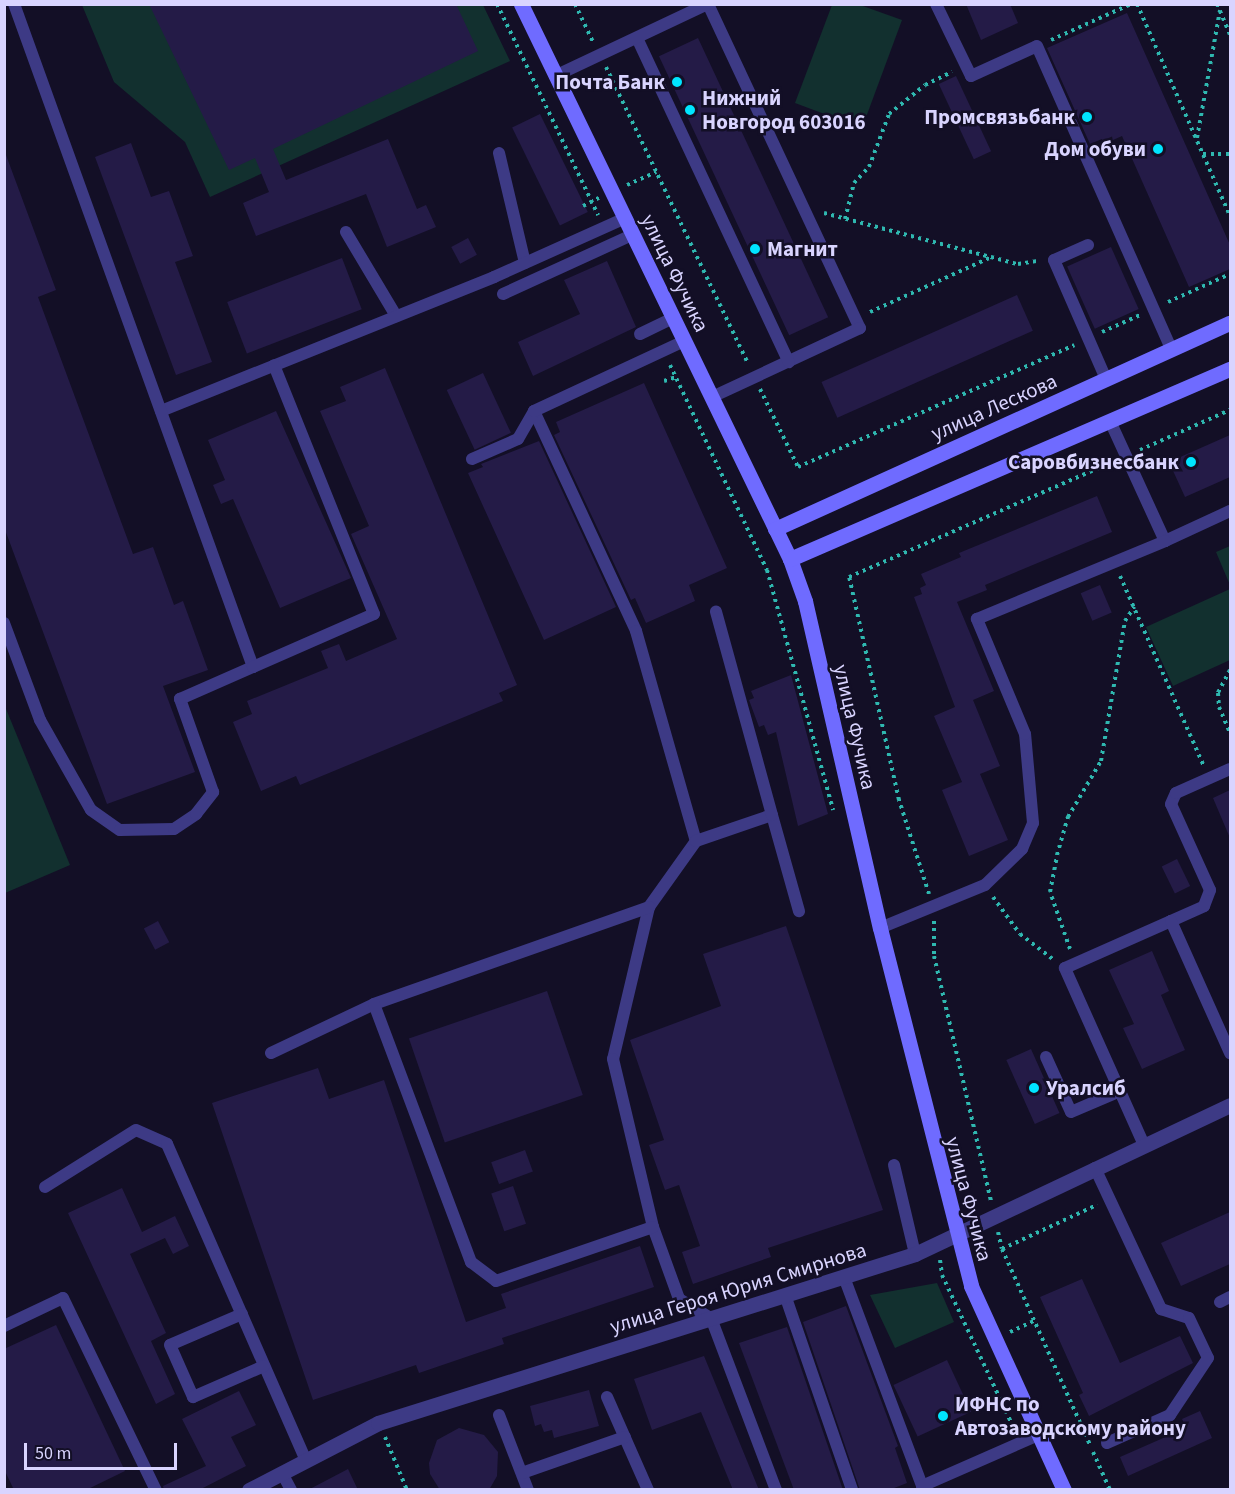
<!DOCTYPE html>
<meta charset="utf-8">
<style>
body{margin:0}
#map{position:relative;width:1235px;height:1494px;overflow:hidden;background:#130f26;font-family:"Source Sans 3",sans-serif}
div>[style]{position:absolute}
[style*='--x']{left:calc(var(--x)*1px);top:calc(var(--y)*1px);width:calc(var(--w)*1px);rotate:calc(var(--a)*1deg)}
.green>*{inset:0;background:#12302f}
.building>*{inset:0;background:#241b47;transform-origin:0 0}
.path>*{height:4px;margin-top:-2px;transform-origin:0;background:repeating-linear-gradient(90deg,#2fb8b0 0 3px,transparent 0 7.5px)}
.lane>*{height:12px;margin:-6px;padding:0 6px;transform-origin:6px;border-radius:6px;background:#3d3a85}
.street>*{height:15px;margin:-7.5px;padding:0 7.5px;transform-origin:7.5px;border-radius:7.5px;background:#3d3a85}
.secondary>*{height:15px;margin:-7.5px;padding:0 7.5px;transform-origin:7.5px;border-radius:7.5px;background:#6f6bff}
.dots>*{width:16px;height:16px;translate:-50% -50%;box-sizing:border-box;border:3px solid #130f26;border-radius:50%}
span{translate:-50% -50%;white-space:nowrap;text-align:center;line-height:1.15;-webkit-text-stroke:5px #130f26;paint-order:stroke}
.poi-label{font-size:21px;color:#d9d4ff;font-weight:700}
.right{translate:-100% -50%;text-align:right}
.left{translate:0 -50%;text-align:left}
.street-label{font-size:21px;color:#d9d4ff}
.frame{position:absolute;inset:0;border:6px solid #d9d4ff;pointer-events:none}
.scale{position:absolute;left:24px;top:1443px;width:153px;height:27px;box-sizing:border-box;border:3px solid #d9d4ff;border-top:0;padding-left:8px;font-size:18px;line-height:21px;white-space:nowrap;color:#d9d4ff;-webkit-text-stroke:4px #130f26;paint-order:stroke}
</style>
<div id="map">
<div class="green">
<div style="clip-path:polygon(82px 5px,483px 5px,510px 61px,210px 197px,185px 142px,114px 82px)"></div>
<div style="clip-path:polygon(832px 5px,860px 5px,902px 20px,862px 128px,795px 103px)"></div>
<div style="clip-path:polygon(1230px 546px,1230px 585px,1216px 552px)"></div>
<div style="clip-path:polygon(1230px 589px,1230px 660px,1173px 686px,1146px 627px)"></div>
<div style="clip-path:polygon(4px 704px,70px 865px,5px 893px,4px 893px)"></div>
<div style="clip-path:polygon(937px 1283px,954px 1322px,895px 1348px,870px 1295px)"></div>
</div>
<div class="building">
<div style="clip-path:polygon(149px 4px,456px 4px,478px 51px,273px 149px,286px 180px,388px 139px,417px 209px,426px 205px,436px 227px,387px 247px,366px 194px,256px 236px,243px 203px,269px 192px,255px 158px,229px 170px)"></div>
<div style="clip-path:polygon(966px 4px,1010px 4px,1018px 23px,981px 40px)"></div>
<div style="clip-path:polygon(1127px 13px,1230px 245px,1230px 269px,1189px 287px,1122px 136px,1104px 144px,1102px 139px,1090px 144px,1047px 48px)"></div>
<div style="left:698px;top:38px;width:308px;height:43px;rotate:65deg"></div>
<div style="left:956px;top:76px;width:83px;height:19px;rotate:65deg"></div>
<div style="left:540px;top:114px;width:109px;height:31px;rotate:64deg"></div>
<div style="clip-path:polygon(131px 143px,151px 197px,169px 191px,193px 256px,175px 262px,212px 362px,176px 375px,95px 157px)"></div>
<div style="clip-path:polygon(6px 155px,56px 290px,38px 297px,133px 554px,153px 547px,174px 605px,183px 601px,208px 670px,163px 686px,195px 772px,107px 804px,4px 527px)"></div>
<div style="left:468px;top:238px;width:19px;height:19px;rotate:62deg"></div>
<div style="left:1111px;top:247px;width:68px;height:48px;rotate:66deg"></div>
<div style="left:342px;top:258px;width:55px;height:123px;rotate:69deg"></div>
<div style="clip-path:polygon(607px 261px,636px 327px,533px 376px,518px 342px,580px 314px,564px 280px)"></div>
<div style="left:1017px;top:295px;width:39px;height:214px;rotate:66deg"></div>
<div style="clip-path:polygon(385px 368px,517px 685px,499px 693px,503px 701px,300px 785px,296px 776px,261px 791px,233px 722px,252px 714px,247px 701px,328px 668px,321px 651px,339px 644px,346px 661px,397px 639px,351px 534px,369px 526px,320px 411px,346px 401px,340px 387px)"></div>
<div style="left:483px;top:373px;width:66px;height:40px;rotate:65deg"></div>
<div style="clip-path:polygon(644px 383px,727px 568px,689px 585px,695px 601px,646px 623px,635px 598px,631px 600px,554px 435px,560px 432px,556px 422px)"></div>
<div style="clip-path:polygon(276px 411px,351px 578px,280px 608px,233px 499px,221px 504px,213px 485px,225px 480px,208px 440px)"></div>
<div style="clip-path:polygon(1230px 435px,1230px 477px,1185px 497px,1169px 462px)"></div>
<div style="clip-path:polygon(539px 441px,616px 607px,544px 640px,468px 473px,483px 467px,481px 464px)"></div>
<div style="clip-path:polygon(1097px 496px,1112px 532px,985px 585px,987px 590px,957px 602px,994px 691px,973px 700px,1000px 766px,980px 774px,1008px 840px,969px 856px,942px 790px,962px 782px,934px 716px,955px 707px,914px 597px,922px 594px,920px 588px,926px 585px,921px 574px,961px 557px,959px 553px)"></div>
<div style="left:1100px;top:585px;width:30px;height:21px;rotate:67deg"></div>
<div style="clip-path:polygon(791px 675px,828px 814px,798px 826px,776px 732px,768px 735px,764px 725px,759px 727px,749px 700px,754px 698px,751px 691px)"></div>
<div style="clip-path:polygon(1230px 790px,1230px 838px,1213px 798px)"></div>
<div style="left:1177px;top:859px;width:30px;height:17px;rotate:64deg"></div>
<div style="left:158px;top:921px;width:24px;height:16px;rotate:62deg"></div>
<div style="clip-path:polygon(786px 926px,883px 1210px,768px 1248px,771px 1257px,693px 1284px,682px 1252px,700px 1246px,679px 1185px,665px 1190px,649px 1145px,664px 1140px,630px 1040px,721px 1006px,703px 954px)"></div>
<div style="clip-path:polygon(1152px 951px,1169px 991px,1161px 995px,1185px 1050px,1142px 1069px,1123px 1028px,1134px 1024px,1109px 970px)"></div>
<div style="left:547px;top:991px;width:110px;height:146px;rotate:71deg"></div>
<div style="left:1031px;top:1049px;width:70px;height:27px;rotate:66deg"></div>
<div style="clip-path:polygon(318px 1068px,329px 1099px,384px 1080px,466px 1322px,506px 1308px,501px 1294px,640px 1246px,654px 1287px,502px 1338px,504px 1344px,419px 1373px,416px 1365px,313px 1400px,212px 1103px)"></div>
<div style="left:525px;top:1150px;width:23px;height:36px;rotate:70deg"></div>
<div style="left:513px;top:1186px;width:40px;height:23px;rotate:71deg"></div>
<div style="clip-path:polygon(122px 1188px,142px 1232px,175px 1216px,189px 1246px,173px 1254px,165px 1238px,130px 1254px,166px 1333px,151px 1341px,175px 1394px,156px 1404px,68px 1213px)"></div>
<div style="clip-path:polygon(1230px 1212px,1230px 1264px,1181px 1286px,1161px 1243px)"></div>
<div style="clip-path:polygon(1082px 1279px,1120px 1363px,1180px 1336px,1193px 1363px,1089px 1416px,1079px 1395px,1083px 1393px,1040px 1297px)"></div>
<div style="clip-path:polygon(846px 1306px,898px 1446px,895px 1448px,907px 1483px,889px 1490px,860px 1490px,803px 1322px)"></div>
<div style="clip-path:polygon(56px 1325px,125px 1471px,86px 1490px,14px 1490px,4px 1469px,4px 1349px)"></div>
<div style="clip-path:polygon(787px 1327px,843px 1490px,794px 1490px,739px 1343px)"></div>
<div style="clip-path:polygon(704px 1356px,759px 1490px,733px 1490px,701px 1412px,652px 1430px,634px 1379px)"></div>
<div style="left:947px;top:1360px;width:57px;height:59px;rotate:65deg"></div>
<div style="clip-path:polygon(589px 1390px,599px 1426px,554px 1438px,552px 1430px,544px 1432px,541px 1424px,535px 1426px,530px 1406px)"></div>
<div style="clip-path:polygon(239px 1391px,256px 1425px,231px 1437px,246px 1466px,199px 1490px,164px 1490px,163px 1486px,206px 1466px,182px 1419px)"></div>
<div style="clip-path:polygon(1200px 1411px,1212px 1438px,1128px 1476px,1120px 1457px,1186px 1428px,1182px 1419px)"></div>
<div style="clip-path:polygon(459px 1428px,484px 1435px,498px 1452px,497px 1476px,489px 1490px,440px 1490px,430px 1474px,429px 1463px,437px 1440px)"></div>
<div style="clip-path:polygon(348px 1469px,358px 1490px,308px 1490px)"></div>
</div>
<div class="path">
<div style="--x:497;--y:4;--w:234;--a:64.4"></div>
<div style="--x:575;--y:4;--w:42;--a:64.7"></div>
<div style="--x:1137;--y:4;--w:232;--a:66.3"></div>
<div style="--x:1217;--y:4;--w:33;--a:67"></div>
<div style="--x:1051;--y:40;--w:88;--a:-24.2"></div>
<div style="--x:606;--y:67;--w:328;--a:64.4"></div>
<div style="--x:1197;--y:138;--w:130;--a:-79.8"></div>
<div style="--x:1203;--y:154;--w:27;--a:0"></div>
<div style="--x:627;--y:185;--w:32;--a:-24"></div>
<div style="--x:583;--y:206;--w:18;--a:-27"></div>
<div style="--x:824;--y:213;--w:173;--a:14.8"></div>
<div style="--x:845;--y:219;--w:37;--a:-76"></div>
<div style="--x:854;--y:183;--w:22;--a:-47"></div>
<div style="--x:869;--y:167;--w:57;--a:-69.3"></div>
<div style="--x:889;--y:114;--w:46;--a:-38.9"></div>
<div style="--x:925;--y:85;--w:30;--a:-26"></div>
<div style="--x:1168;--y:302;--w:68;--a:-24.3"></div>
<div style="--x:870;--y:312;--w:133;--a:-24.4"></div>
<div style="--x:991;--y:257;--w:28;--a:15"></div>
<div style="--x:1018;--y:264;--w:20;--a:-9"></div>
<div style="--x:1102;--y:332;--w:42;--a:-24.1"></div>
<div style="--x:670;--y:365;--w:227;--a:64.7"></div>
<div style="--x:767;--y:570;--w:249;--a:74.6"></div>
<div style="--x:664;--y:381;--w:13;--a:-18"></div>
<div style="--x:760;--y:389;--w:87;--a:64"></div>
<div style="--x:798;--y:467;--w:302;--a:-23.8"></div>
<div style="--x:1140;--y:450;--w:98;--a:-24"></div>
<div style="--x:1120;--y:576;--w:206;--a:66.2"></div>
<div style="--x:1230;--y:670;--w:26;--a:118"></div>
<div style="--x:1218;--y:693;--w:14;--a:86"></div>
<div style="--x:1219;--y:707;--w:28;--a:67"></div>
<div style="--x:929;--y:894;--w:99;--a:-107.7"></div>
<div style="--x:899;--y:800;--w:229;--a:-102.6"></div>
<div style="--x:849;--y:577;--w:287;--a:-23.6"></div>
<div style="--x:993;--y:897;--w:46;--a:53.9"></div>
<div style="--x:1020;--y:934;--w:43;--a:37.4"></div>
<div style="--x:934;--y:921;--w:35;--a:90"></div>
<div style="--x:934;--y:956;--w:252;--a:76.9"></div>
<div style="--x:1070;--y:949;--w:60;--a:-109.3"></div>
<div style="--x:1050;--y:892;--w:38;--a:-79"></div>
<div style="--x:1057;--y:855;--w:40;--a:-74"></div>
<div style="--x:1068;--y:817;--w:65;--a:-59.5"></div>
<div style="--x:1101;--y:761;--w:142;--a:-80.3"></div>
<div style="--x:1125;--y:621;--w:17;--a:-57"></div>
<div style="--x:998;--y:1232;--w:17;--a:77"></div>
<div style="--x:1002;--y:1249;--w:215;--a:65.8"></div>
<div style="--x:1002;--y:1249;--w:105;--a:-24.9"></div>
<div style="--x:940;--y:1260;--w:15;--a:82"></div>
<div style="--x:942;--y:1275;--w:170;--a:64.9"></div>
<div style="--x:1010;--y:1332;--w:26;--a:-25"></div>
<div style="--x:385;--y:1437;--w:57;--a:67.5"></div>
<div style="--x:1093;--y:1452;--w:42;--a:65.9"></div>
</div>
<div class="lane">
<div style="--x:708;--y:4;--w:358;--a:64.9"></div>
<div style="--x:860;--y:328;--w:163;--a:155"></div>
<div style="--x:936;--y:4;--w:80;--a:64.1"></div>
<div style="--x:971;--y:76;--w:72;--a:-24.4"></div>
<div style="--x:1037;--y:46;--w:333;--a:66.1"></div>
<div style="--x:637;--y:38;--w:358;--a:64.9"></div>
<div style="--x:555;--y:76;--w:168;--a:-25.3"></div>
<div style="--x:499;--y:153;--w:113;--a:76.7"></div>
<div style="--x:346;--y:232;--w:98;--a:59.2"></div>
<div style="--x:1088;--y:245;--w:37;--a:156"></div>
<div style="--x:1054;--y:260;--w:130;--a:66.4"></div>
<div style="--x:503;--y:294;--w:142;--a:-24.6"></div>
<div style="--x:640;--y:334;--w:37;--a:-26"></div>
<div style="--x:161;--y:411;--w:359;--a:-21.9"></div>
<div style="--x:494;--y:277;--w:144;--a:-24.2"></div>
<div style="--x:534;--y:411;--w:242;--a:65.1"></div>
<div style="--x:636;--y:631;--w:218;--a:74.1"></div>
<div style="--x:696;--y:841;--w:81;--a:125.5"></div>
<div style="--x:649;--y:907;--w:156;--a:103.3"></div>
<div style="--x:613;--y:1059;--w:173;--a:76.6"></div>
<div style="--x:653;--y:1227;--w:77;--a:70.1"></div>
<div style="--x:679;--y:1299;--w:37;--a:31"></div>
<div style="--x:711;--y:1318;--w:184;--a:69.3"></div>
<div style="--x:1110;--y:421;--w:132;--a:65.4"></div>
<div style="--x:1165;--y:541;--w:72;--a:-24.8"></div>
<div style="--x:472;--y:459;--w:50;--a:-23.5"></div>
<div style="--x:518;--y:439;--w:32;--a:-60"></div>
<div style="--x:534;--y:411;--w:166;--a:-25"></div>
<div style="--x:4;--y:623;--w:103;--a:69.6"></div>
<div style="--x:40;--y:720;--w:103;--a:60.5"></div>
<div style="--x:91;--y:810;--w:35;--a:35"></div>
<div style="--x:120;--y:830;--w:54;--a:-1.1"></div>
<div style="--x:174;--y:829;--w:27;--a:-34"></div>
<div style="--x:196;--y:814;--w:28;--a:-52"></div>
<div style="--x:213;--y:792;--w:99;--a:-109.5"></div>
<div style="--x:180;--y:699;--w:80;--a:-23.7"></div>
<div style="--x:253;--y:667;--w:705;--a:-109.82"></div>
<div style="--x:253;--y:667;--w:132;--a:-23.7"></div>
<div style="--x:374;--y:614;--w:268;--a:-111.9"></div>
<div style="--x:772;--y:815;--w:100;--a:74.3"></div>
<div style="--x:696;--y:841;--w:80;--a:-18.9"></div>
<div style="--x:772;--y:815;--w:211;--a:-105.4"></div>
<div style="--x:1171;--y:921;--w:36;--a:-24"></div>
<div style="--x:1204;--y:906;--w:17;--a:-69"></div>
<div style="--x:1210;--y:890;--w:94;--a:-114.4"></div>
<div style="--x:1171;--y:804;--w:12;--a:-66"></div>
<div style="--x:1176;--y:793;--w:59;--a:-24"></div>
<div style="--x:880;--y:928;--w:113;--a:-22.3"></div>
<div style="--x:985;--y:885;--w:52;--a:-44.2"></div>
<div style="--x:1022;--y:849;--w:28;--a:-67"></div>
<div style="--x:1033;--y:823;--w:89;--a:-95.1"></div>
<div style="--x:1025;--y:734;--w:125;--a:-112.7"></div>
<div style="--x:977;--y:619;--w:204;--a:-22.5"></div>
<div style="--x:374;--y:1004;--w:292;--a:-19.4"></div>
<div style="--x:271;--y:1053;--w:114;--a:-25.4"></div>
<div style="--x:374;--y:1004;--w:276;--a:69.4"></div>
<div style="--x:471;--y:1262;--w:31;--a:37"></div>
<div style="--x:496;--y:1281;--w:166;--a:-19"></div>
<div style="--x:1046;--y:1057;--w:60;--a:65.6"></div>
<div style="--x:1071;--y:1112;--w:53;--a:-23.2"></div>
<div style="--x:1144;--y:1145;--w:194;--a:-114.1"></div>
<div style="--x:1065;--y:968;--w:116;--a:-23.9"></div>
<div style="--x:1171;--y:921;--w:145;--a:65.9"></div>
<div style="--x:894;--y:1165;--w:91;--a:76.7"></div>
<div style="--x:1095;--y:1168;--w:156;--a:64.9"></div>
<div style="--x:1161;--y:1309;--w:29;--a:18"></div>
<div style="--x:1189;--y:1318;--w:44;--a:64.6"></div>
<div style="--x:1208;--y:1358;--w:69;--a:123.7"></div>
<div style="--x:1170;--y:1415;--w:69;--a:156"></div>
<div style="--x:45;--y:1187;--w:107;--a:-32.1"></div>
<div style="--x:136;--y:1130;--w:34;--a:24"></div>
<div style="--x:167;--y:1144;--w:345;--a:66.3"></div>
<div style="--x:844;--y:1277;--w:223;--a:69.5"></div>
<div style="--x:922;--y:1486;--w:127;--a:-23.7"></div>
<div style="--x:785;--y:1295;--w:206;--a:71"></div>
<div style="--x:1220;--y:1302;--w:11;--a:-27"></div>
<div style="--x:242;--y:1314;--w:78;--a:156.7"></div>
<div style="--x:170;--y:1345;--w:57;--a:66.1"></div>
<div style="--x:193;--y:1397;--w:77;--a:-23.6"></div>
<div style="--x:4;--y:1326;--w:65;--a:-25.4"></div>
<div style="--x:63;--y:1298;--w:213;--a:64.2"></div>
<div style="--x:607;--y:1397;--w:102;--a:66.2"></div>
<div style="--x:499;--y:1415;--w:80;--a:68.9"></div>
<div style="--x:282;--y:1473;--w:19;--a:62"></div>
<div style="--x:522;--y:1473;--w:109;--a:-19.3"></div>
</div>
<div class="street">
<div style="--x:249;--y:1490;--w:145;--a:-27.4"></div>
<div style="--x:378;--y:1423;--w:563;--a:-17.47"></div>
<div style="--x:915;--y:1254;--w:348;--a:-25.3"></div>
</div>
<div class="secondary">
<div style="--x:521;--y:4;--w:617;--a:64.14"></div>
<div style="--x:790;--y:559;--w:45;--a:70.3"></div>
<div style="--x:805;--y:601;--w:335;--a:77.1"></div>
<div style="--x:880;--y:928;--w:369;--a:75.7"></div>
<div style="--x:971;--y:1286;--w:224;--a:65.5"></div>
<div style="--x:775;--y:529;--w:499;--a:-24.4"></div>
<div style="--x:790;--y:559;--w:479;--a:-23.4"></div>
</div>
<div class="dots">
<div style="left:677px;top:82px;background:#00e5ff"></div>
<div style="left:690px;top:110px;background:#00e5ff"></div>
<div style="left:1087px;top:117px;background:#00e5ff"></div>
<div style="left:1158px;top:149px;background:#00e5ff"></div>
<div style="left:755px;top:249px;background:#00e5ff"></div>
<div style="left:1191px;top:462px;background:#00e5ff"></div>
<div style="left:1034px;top:1088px;background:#00e5ff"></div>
<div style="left:943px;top:1416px;background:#00e5ff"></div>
</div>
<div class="poi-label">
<span class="right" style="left:665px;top:82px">Почта Банк</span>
<span class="left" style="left:702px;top:110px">Нижний<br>Новгород 603016</span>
<span class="right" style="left:1075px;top:117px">Промсвязьбанк</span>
<span class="right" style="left:1146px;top:149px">Дом обуви</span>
<span class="left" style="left:767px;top:249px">Магнит</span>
<span class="right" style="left:1179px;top:462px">Саровбизнесбанк</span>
<span class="left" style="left:1046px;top:1088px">Уралсиб</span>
<span class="left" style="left:955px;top:1416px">ИФНС по<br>Автозаводскому району</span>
</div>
<div class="street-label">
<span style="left:675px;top:273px;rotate:64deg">улица Фучика</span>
<span style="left:994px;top:407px;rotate:-24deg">улица Лескова</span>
<span style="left:855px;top:727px;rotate:77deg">улица Фучика</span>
<span style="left:969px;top:1199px;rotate:75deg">улица Фучика</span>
<span style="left:738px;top:1288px;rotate:-17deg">улица Героя Юрия Смирнова</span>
</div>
<div class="frame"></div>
<div class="scale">50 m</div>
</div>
